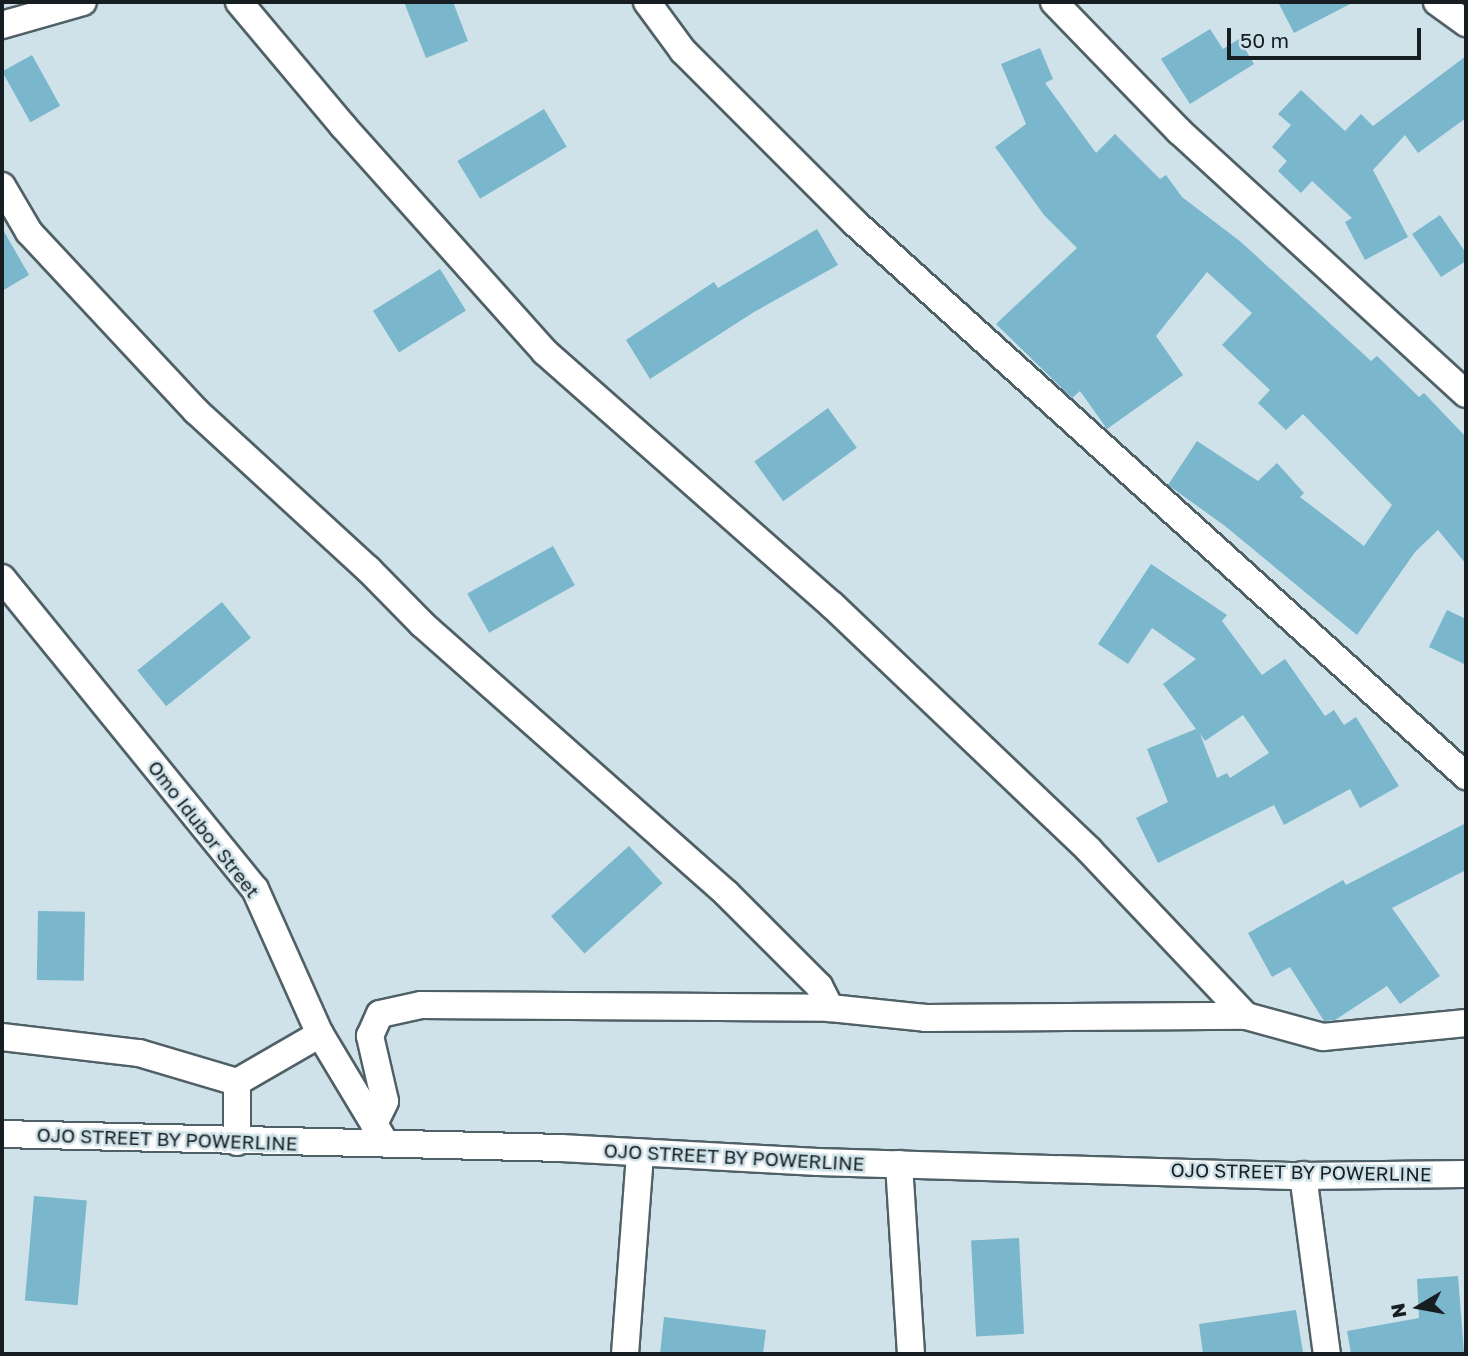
<!DOCTYPE html>
<style>
body{margin:0}
#map{position:relative;width:1468px;height:1356px;overflow:hidden;background:#cfe2e9;font-family:"Golos Text",sans-serif}
div>[style]{position:absolute}
[style*='--x']{left:calc(var(--x)*1px);top:calc(var(--y)*1px);width:calc(var(--w)*1px);rotate:calc(var(--a)*1deg)}
.building>*{inset:0;background:#7ab7cd;transform-origin:0 0}
.roads{filter:drop-shadow(2px 0 #506067) drop-shadow(-2px 0 #506067) drop-shadow(0 2px #506067) drop-shadow(0 -2px #506067)}
.minor>*{height:26px;margin:-13px;padding:0 13px;transform-origin:13px;border-radius:13px;background:#fff}
span{translate:-50% -50%;white-space:nowrap;text-align:center;line-height:1.15;-webkit-text-stroke:5px #cfe2e9;paint-order:stroke}
.street-label{font-size:19px;color:#171e21}
.frame{position:absolute;inset:0;border:4px solid #171e21;pointer-events:none}
.north{position:absolute;left:1384px;top:1272px;width:70px;height:70px;-webkit-text-stroke:5px #cfe2e9;paint-order:stroke;rotate:260deg;font-size:19px;font-weight:700;line-height:28px;text-align:center;color:#171e21}
.north::after{content:'';display:block;margin:auto;width:24px;height:32px;background:#171e21;clip-path:polygon(50% 0,100% 100%,50% 72%,0 100%)}
.scale{position:absolute;left:1227px;top:28px;width:194px;height:32px;box-sizing:border-box;border:4px solid #171e21;border-top:0;padding-left:9px;font-size:21px;line-height:24px;white-space:nowrap;color:#171e21;-webkit-text-stroke:5px #cfe2e9;paint-order:stroke}
</style>
<div id="map">
<div class="building">
<div style="clip-path:polygon(404px 2px,453px 2px,468px 41px,426px 58px)"></div>
<div style="clip-path:polygon(1278px 2px,1354px 2px,1294px 33px)"></div>
<div style="clip-path:polygon(1210px 29px,1223px 49px,1239px 39px,1254px 64px,1190px 104px,1161px 59px)"></div>
<div style="clip-path:polygon(1040px 48px,1053px 79px,1045px 83px,1096px 153px,1115px 134px,1160px 179px,1166px 175px,1182px 197px,1241px 242px,1371px 361px,1377px 356px,1419px 397px,1424px 393px,1466px 437px,1466px 564px,1438px 530px,1415px 552px,1357px 635px,1225px 526px,1168px 485px,1197px 441px,1258px 481px,1277px 463px,1304px 493px,1300px 497px,1364px 546px,1392px 505px,1303px 414px,1286px 430px,1258px 403px,1270px 390px,1222px 345px,1252px 313px,1207px 272px,1156px 336px,1183px 375px,1107px 429px,1080px 391px,1072px 398px,996px 324px,1077px 248px,1044px 215px,995px 147px,1026px 124px,1001px 64px)"></div>
<div style="left:32px;top:55px;width:58px;height:34px;rotate:61deg"></div>
<div style="clip-path:polygon(1466px 56px,1466px 118px,1418px 153px,1405px 135px,1373px 170px,1408px 237px,1365px 260px,1345px 222px,1352px 218px,1312px 181px,1301px 193px,1278px 171px,1287px 161px,1272px 147px,1291px 125px,1278px 114px,1301px 90px,1345px 131px,1361px 114px,1373px 126px)"></div>
<div style="left:544px;top:109px;width:44px;height:101px;rotate:59deg"></div>
<div style="clip-path:polygon(1440px 215px,1466px 253px,1466px 261px,1441px 277px,1412px 234px)"></div>
<div style="clip-path:polygon(2px 228px,29px 275px,2px 291px)"></div>
<div style="clip-path:polygon(817px 229px,838px 265px,754px 312px,650px 379px,626px 340px,714px 282px,718px 288px)"></div>
<div style="left:440px;top:269px;width:49px;height:79px;rotate:58deg"></div>
<div style="left:828px;top:408px;width:49px;height:91px;rotate:54deg"></div>
<div style="left:553px;top:546px;width:45px;height:98px;rotate:61deg"></div>
<div style="clip-path:polygon(evenodd,1151px 564px,1227px 615px,1222px 621px,1262px 675px,1285px 659px,1325px 716px,1334px 710px,1344px 725px,1356px 717px,1399px 786px,1360px 808px,1350px 789px,1284px 825px,1274px 805px,1158px 863px,1136px 818px,1168px 802px,1147px 749px,1196px 729px,1163px 684px,1196px 659px,1152px 628px,1128px 664px,1098px 644px,1151px 564px,1243px 715px,1269px 753px,1230px 778px,1227px 773px,1217px 778px,1200px 734px,1205px 741px,1243px 715px)"></div>
<div style="left:222px;top:602px;width:46px;height:109px;rotate:51deg"></div>
<div style="clip-path:polygon(1447px 610px,1466px 619px,1466px 665px,1429px 647px)"></div>
<div style="clip-path:polygon(1466px 823px,1466px 870px,1392px 908px,1440px 976px,1400px 1004px,1387px 986px,1335px 1020px,1324px 1021px,1290px 967px,1272px 977px,1248px 933px,1343px 880px,1346px 885px)"></div>
<div style="left:629px;top:846px;width:50px;height:105px;rotate:48deg"></div>
<div style="left:38px;top:911px;width:47px;height:69px;rotate:1deg"></div>
<div style="left:34px;top:1196px;width:53px;height:105px;rotate:5deg"></div>
<div style="left:1019px;top:1238px;width:96px;height:48px;rotate:87deg"></div>
<div style="clip-path:polygon(1458px 1276px,1464px 1353px,1351px 1354px,1347px 1331px,1419px 1318px,1417px 1279px)"></div>
<div style="clip-path:polygon(1296px 1310px,1303px 1352px,1203px 1354px,1199px 1324px)"></div>
<div style="clip-path:polygon(664px 1317px,766px 1330px,763px 1354px,660px 1354px)"></div>
</div>
<div class="roads">
<div class="minor">
<div style="--x:239;--y:2;--w:162;--a:50"></div>
<div style="--x:343;--y:126;--w:303;--a:48.2"></div>
<div style="--x:545;--y:352;--w:383;--a:41.4"></div>
<div style="--x:832;--y:605;--w:355;--a:43.6"></div>
<div style="--x:1089;--y:850;--w:228;--a:46.6"></div>
<div style="--x:647;--y:2;--w:61;--a:53.7"></div>
<div style="--x:683;--y:51;--w:242;--a:45"></div>
<div style="--x:854;--y:222;--w:826;--a:42.15"></div>
<div style="--x:1054;--y:2;--w:180;--a:45.9"></div>
<div style="--x:1179;--y:131;--w:389;--a:42.5"></div>
<div style="--x:1437;--y:2;--w:36;--a:36"></div>
<div style="--x:2;--y:25;--w:84;--a:-15.9"></div>
<div style="--x:2;--y:186;--w:53;--a:59.6"></div>
<div style="--x:29;--y:232;--w:245;--a:47"></div>
<div style="--x:196;--y:411;--w:234;--a:42.6"></div>
<div style="--x:368;--y:569;--w:77;--a:45.5"></div>
<div style="--x:422;--y:624;--w:406;--a:41.5"></div>
<div style="--x:726;--y:893;--w:132;--a:45"></div>
<div style="--x:819;--y:986;--w:25;--a:63"></div>
<div style="--x:2;--y:578;--w:401;--a:50.9"></div>
<div style="--x:255;--y:889;--w:159;--a:65.9"></div>
<div style="--x:320;--y:1034;--w:120;--a:59"></div>
<div style="--x:2;--y:1037;--w:138;--a:6.7"></div>
<div style="--x:139;--y:1053;--w:102;--a:16.5"></div>
<div style="--x:237;--y:1082;--w:96;--a:-30"></div>
<div style="--x:237;--y:1082;--w:60;--a:90"></div>
<div style="--x:374;--y:1124;--w:25;--a:-64"></div>
<div style="--x:385;--y:1101;--w:67;--a:-103"></div>
<div style="--x:370;--y:1036;--w:24;--a:-66"></div>
<div style="--x:380;--y:1014;--w:42;--a:-12.4"></div>
<div style="--x:421;--y:1005;--w:409;--a:0.4"></div>
<div style="--x:830;--y:1008;--w:97;--a:5.9"></div>
<div style="--x:926;--y:1018;--w:320;--a:-0.4"></div>
<div style="--x:1246;--y:1016;--w:80;--a:15.3"></div>
<div style="--x:1323;--y:1037;--w:144;--a:-5.6"></div>
<div style="--x:2;--y:1134;--w:559;--a:1.43"></div>
<div style="--x:561;--y:1148;--w:257;--a:3.1"></div>
<div style="--x:818;--y:1162;--w:482;--a:1.7"></div>
<div style="--x:1300;--y:1176;--w:166;--a:-0.7"></div>
<div style="--x:899;--y:1164;--w:190;--a:86.4"></div>
<div style="--x:1303;--y:1175;--w:181;--a:82.4"></div>
<div style="--x:625;--y:1354;--w:202;--a:-85.7"></div>
</div>
</div>
<div class="street-label">
<span style="left:204px;top:829px;rotate:52deg">Omo Idubor Street</span>
<span style="left:167px;top:1139px;rotate:2deg">OJO STREET BY POWERLINE</span>
<span style="left:734px;top:1157px;rotate:3deg">OJO STREET BY POWERLINE</span>
<span style="left:1301px;top:1172px;rotate:1deg">OJO STREET BY POWERLINE</span>
</div>
<div class="frame"></div>
<div class="north">N</div>
<div class="scale">50 m</div>
</div>
